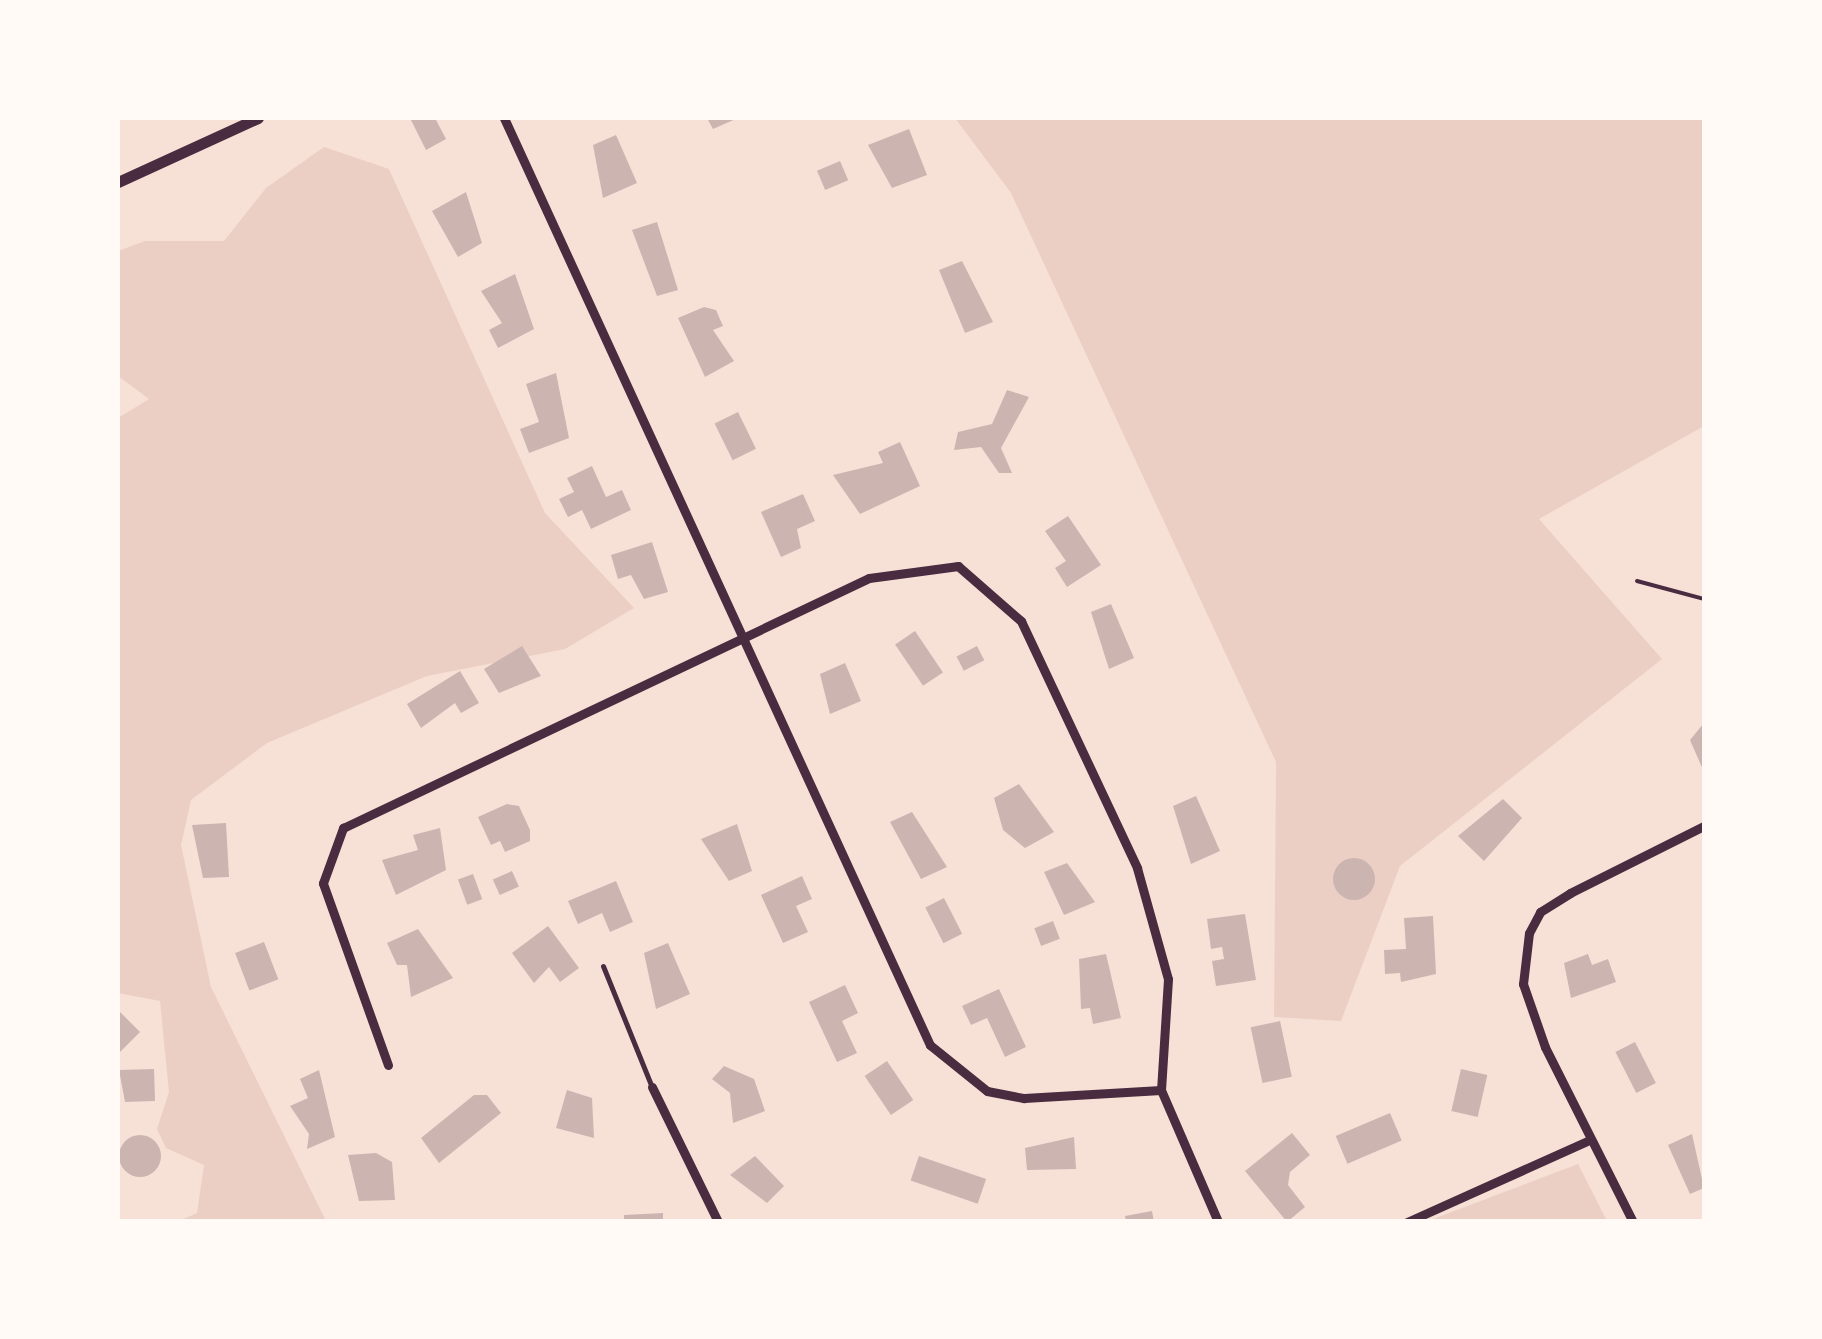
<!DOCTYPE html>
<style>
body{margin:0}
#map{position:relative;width:1822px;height:1339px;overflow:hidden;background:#f7e1d7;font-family:Rubik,sans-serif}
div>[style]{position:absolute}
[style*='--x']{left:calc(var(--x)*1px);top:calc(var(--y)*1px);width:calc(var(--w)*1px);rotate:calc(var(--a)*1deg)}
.green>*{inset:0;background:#ebcfc5}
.building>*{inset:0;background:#ccb4b1;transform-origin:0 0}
.round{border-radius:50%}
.path>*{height:4px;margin:-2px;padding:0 2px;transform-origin:2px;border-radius:2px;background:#4a2c40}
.service>*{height:5px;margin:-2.5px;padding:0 2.5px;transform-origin:2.5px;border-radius:2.5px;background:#4a2c40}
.minor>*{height:9px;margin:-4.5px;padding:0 4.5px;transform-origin:4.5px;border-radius:4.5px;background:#4a2c40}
.tertiary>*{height:11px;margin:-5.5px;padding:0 5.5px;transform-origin:5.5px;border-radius:5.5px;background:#4a2c40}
span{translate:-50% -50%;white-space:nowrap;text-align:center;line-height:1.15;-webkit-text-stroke:10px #fffaf5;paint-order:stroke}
.frame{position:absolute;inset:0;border:120px solid #fffaf5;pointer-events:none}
</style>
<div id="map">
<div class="green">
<div style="clip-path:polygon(955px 118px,1704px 118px,1704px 426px,1539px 519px,1662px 659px,1400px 866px,1341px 1021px,1274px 1017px,1276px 762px,1011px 193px)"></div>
<div style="clip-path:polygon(324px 147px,389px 169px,545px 513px,634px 608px,565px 649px,427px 676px,267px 743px,191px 800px,181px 845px,211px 987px,326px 1221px,179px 1221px,197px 1213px,204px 1165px,166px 1148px,157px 1129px,169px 1092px,160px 1001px,118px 993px,118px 418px,149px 399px,118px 376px,118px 251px,145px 241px,224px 241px,266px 188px)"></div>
<div style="clip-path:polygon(1578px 1164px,1607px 1221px,1428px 1221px)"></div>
</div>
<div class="building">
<div style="clip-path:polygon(410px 118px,435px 118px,446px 139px,426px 150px)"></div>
<div style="clip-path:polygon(707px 118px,738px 118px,713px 129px)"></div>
<div style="clip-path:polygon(909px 129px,927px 175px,892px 188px,868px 145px)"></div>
<div style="clip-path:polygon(616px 135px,637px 183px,603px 198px,593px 145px)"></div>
<div style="left:840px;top:161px;width:21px;height:25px;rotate:67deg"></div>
<div style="clip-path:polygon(466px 192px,482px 243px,458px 257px,432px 211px)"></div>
<div style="clip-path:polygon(657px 222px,678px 290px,657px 296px,632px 230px)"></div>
<div style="clip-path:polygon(962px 261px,993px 322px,965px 333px,939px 270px)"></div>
<div style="clip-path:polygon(515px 274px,534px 329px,498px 348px,489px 330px,502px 323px,481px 291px)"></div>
<div style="clip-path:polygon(704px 307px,716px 310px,723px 326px,713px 330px,734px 361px,705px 377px,678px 318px)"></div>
<div style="clip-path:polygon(556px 373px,569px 438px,529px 453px,520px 429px,539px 422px,526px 384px)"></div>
<div style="clip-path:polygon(1007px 390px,1029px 397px,1001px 448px,1012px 473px,999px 473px,981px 447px,954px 450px,958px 432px,992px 424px)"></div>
<div style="left:738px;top:412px;width:41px;height:26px;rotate:64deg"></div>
<div style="clip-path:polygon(900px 442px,920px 486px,860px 514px,833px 475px,883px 463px,878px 452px)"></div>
<div style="clip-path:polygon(592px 466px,606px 497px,622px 490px,631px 510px,591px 529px,582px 510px,568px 517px,559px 499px,574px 492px,567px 478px)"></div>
<div style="clip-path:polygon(803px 494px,815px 521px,797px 529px,801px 548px,781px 557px,761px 512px)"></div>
<div style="clip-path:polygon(1068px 516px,1101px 565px,1067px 587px,1055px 568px,1066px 561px,1045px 531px)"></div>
<div style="clip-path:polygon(652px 542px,668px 592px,644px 599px,631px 575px,618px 579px,611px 555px)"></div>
<div style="clip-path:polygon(1111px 604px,1134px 658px,1109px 669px,1091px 612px)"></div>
<div style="left:915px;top:631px;width:50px;height:24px;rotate:56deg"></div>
<div style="clip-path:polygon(522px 646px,541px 676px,499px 693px,484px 669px)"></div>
<div style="left:977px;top:646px;width:16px;height:23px;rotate:63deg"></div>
<div style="clip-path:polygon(845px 663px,861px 701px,830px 714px,820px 674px)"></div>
<div style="clip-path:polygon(460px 671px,479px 703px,461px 713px,455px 703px,421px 728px,407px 704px)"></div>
<div style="clip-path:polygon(1704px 723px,1704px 772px,1690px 740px)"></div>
<div style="clip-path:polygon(1019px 784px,1054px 832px,1025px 848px,1003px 830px,994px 798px)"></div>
<div style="clip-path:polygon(1196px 796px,1220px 851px,1191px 864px,1173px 806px)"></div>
<div style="clip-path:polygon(1503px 799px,1522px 818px,1484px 861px,1458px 836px)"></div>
<div style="clip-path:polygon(507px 804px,519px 806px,530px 830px,530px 841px,505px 852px,500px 841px,491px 845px,478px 817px)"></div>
<div style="clip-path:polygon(912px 812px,947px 867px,921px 879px,890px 822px)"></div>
<div style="clip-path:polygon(226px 823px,229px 877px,203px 878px,192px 825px)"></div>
<div style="clip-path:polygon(737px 824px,752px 871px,729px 881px,701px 839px)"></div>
<div style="clip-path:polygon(440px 828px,446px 870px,396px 895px,382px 860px,418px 850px,413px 835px)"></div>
<div class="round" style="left:1333px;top:858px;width:42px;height:42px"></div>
<div style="clip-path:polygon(1067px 863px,1095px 902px,1064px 915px,1044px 872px)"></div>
<div style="left:512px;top:871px;width:17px;height:21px;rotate:66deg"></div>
<div style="left:473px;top:874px;width:27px;height:16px;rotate:70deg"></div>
<div style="clip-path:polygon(802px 876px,812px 899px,796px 906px,808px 932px,783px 943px,761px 895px)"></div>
<div style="clip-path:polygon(616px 881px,633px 922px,610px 932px,602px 913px,578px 924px,568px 901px)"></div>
<div style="left:944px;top:898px;width:40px;height:21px;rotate:63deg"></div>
<div style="clip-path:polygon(1245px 914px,1256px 980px,1216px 986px,1212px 961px,1224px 959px,1222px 947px,1211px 949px,1207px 919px)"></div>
<div style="clip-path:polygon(1433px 916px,1436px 974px,1401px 982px,1400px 973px,1385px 974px,1384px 950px,1406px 949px,1404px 918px)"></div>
<div style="left:1053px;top:921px;width:19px;height:20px;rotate:69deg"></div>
<div style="clip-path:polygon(548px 926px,579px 968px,560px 982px,549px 967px,534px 983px,512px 953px)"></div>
<div style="clip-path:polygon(418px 929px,453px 978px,411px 997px,407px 965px,397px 965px,387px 943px)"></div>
<div style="left:264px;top:942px;width:40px;height:31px;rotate:69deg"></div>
<div style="clip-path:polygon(668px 943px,690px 994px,656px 1009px,644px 953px)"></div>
<div style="clip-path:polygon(1106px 954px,1121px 1018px,1093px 1024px,1090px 1008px,1081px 1009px,1079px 959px)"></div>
<div style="clip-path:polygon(1588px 954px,1592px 965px,1608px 959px,1616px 982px,1571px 998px,1564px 963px)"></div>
<div style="clip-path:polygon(845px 985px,858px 1013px,842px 1021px,857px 1053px,837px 1062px,809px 1002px)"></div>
<div style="clip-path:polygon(999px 989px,1026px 1047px,1005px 1057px,987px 1018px,971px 1025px,962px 1006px)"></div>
<div style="clip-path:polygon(118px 1010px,140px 1032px,118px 1054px)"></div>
<div style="left:1280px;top:1021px;width:57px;height:30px;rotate:78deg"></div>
<div style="left:1635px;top:1042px;width:46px;height:22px;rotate:63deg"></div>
<div style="left:887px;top:1061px;width:47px;height:27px;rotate:56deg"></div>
<div style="clip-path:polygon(724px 1066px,754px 1079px,765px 1111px,733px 1123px,730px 1093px,712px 1079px)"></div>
<div style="clip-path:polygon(154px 1069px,155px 1101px,125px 1102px,119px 1070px)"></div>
<div style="left:1461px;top:1069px;width:27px;height:43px;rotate:13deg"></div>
<div style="clip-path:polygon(319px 1070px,335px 1137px,307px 1149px,309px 1134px,290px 1106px,308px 1098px,300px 1079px)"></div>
<div style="clip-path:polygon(567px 1090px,592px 1098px,594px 1138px,556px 1128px)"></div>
<div style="clip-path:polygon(474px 1095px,487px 1095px,501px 1113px,439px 1163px,421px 1138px)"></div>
<div style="left:1390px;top:1113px;width:30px;height:59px;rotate:67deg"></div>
<div style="clip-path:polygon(1292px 1133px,1310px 1155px,1290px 1172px,1288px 1185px,1305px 1207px,1287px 1222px,1245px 1171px)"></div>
<div style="clip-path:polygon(1692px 1134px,1704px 1188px,1690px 1194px,1668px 1145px)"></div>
<div class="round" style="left:119px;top:1135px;width:42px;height:42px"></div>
<div style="clip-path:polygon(1074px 1137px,1076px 1169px,1027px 1170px,1025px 1148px)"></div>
<div style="clip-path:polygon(376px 1153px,392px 1162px,395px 1200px,359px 1201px,348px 1155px)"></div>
<div style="clip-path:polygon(755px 1156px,784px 1186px,767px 1203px,730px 1175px)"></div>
<div style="left:919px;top:1156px;width:71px;height:26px;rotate:19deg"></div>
<div style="clip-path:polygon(1152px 1211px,1154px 1222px,1126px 1222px,1125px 1216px)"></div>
<div style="clip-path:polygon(663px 1213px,663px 1222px,624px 1222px,624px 1215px)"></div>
</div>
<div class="path">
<div style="--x:1637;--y:581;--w:69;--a:15"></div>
</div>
<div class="service">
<div style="--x:603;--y:966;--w:131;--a:68"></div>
</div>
<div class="minor">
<div style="--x:504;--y:118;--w:1020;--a:65.32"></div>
<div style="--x:930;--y:1045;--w:73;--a:38.9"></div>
<div style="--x:987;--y:1091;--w:38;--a:11"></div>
<div style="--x:1024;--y:1098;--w:137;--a:-3.3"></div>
<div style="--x:388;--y:1065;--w:193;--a:-109.7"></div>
<div style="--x:323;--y:883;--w:59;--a:-70"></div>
<div style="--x:343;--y:828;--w:582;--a:-25.42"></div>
<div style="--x:869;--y:578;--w:90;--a:-7.7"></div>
<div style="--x:958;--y:566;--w:84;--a:41.1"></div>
<div style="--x:1021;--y:621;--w:273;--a:64.8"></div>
<div style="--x:1137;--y:868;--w:115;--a:74.4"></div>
<div style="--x:1168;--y:979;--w:111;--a:93.6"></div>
<div style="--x:1161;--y:1090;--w:144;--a:66.6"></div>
<div style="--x:652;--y:1087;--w:150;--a:63.9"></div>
<div style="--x:1407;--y:1222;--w:197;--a:-24.2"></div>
<div style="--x:1633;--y:1222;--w:196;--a:-116.7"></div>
<div style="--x:1545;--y:1047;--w:67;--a:-109.2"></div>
<div style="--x:1523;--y:984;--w:51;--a:-83.3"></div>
<div style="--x:1529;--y:933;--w:24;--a:-62"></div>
<div style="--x:1540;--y:912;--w:36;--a:-32"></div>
<div style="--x:1570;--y:893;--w:150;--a:-26.6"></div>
</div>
<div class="tertiary">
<div style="--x:118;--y:182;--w:154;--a:-24.6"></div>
</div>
<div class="frame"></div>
</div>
